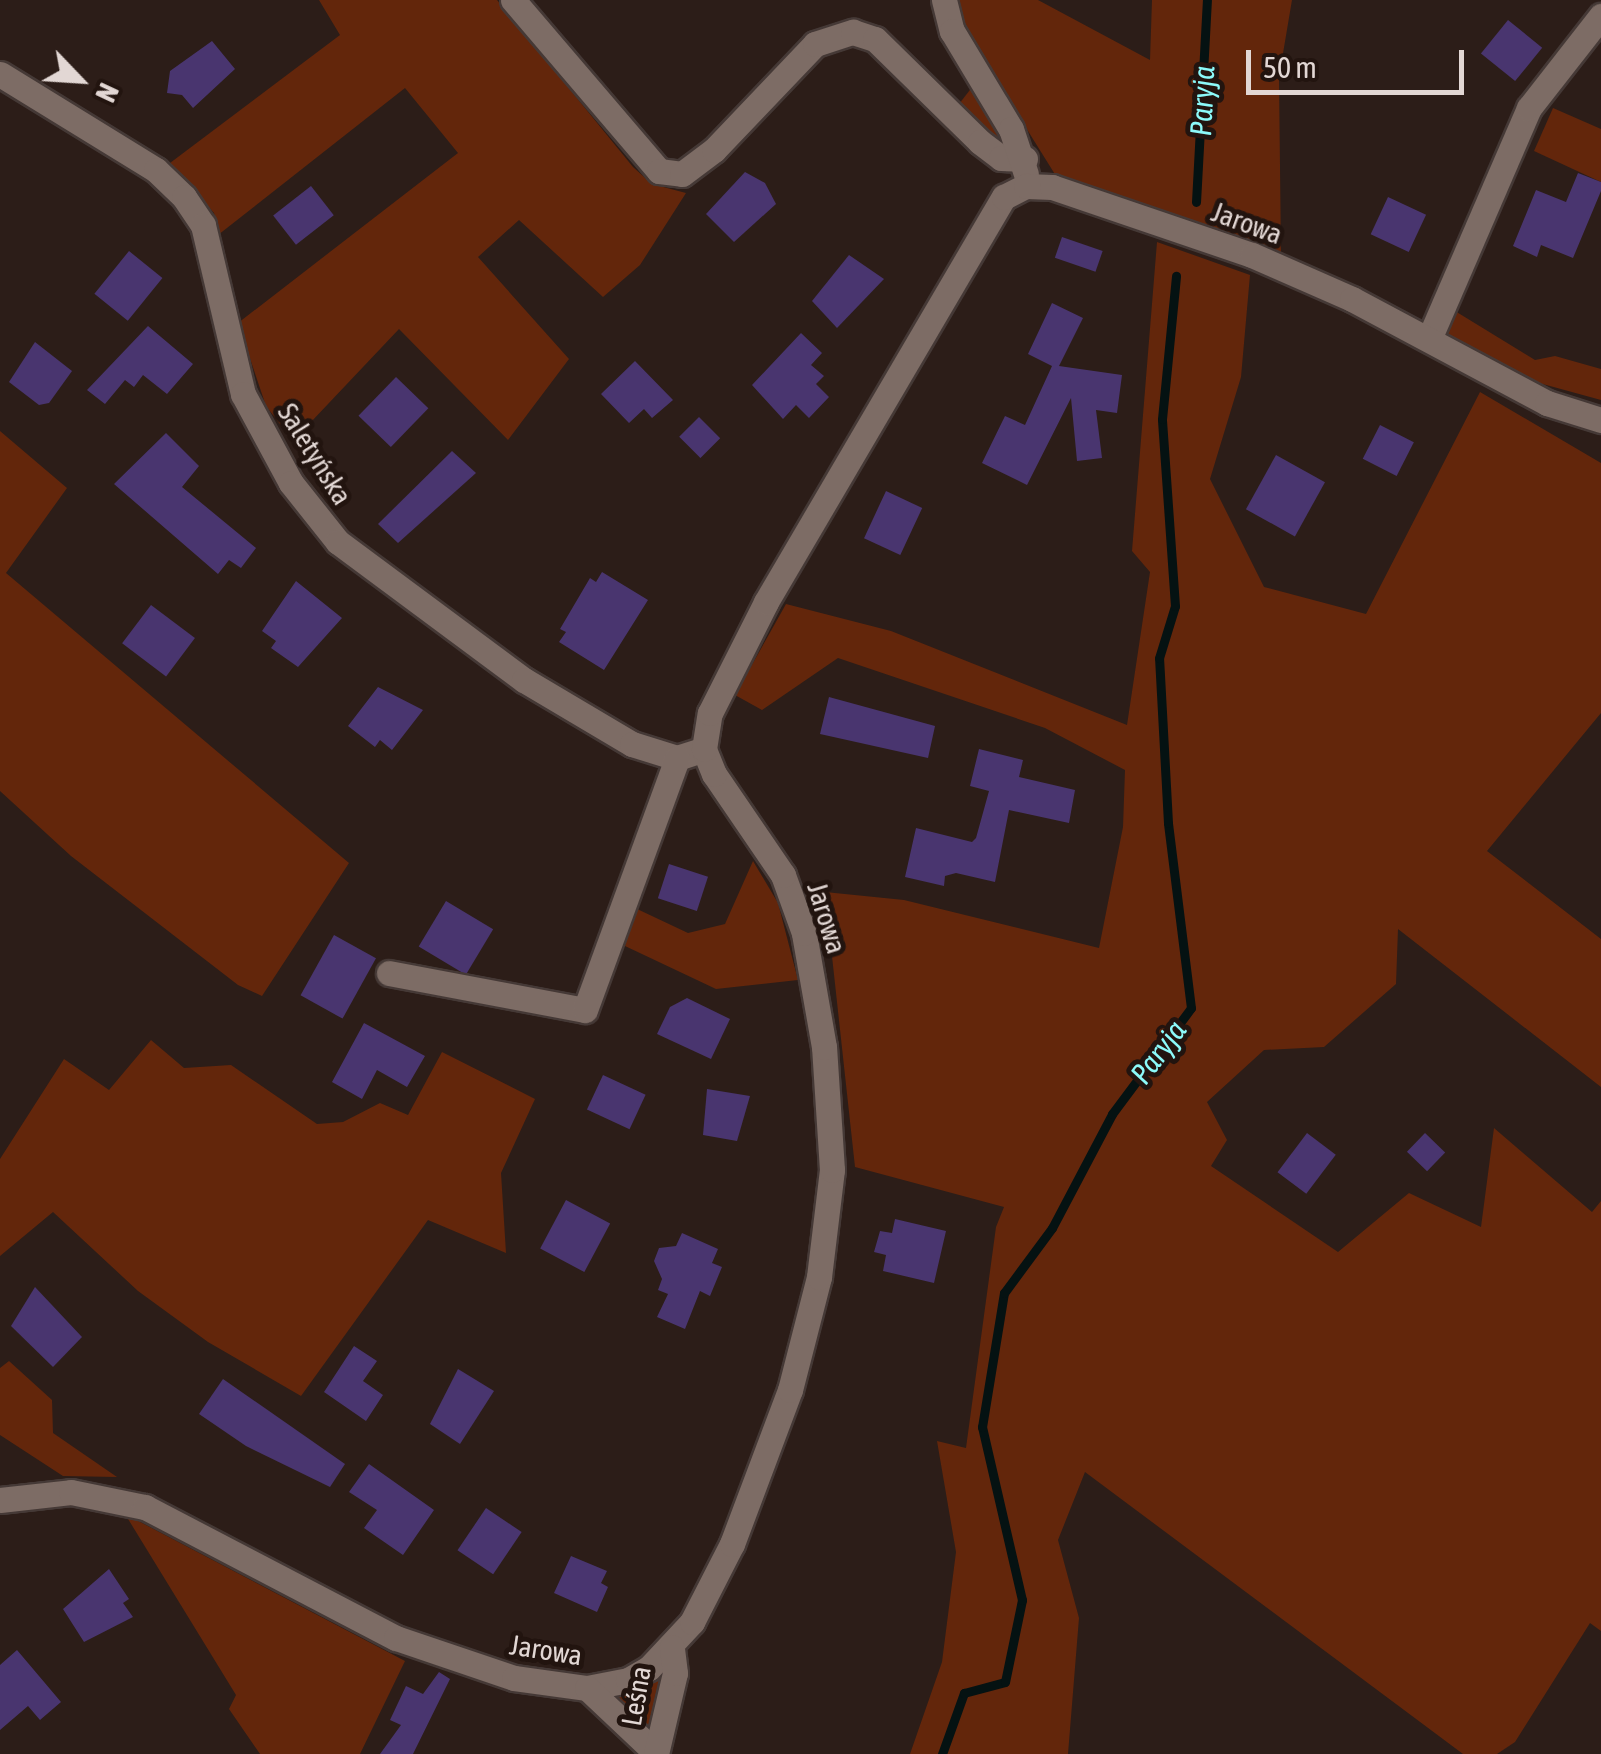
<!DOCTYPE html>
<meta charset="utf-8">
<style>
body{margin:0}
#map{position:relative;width:1601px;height:1754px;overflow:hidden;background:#2c1d18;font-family:"Asap Condensed",sans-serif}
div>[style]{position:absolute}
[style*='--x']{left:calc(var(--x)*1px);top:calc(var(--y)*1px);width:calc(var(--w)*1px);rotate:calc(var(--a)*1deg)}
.green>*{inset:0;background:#63260b}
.stream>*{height:9px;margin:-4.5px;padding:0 4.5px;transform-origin:4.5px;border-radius:4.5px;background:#051212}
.building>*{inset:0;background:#49356f;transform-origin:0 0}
.roads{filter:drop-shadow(2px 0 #453936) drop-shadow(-2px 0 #453936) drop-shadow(0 2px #453936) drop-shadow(0 -2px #453936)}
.minor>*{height:25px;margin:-12.5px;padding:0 12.5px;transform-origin:12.5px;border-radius:12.5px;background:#7d6c65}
span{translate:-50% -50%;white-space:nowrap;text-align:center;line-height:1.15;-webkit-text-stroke:10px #22140f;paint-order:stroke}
.street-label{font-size:28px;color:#e2d7d4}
.water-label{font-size:30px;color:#8cfafa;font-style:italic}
.north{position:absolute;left:30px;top:30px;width:100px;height:100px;-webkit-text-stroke:8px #22140f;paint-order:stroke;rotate:115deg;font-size:28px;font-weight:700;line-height:40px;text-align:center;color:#e2d7d4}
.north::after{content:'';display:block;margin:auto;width:35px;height:45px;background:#e2d7d4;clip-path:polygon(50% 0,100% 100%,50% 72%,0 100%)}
.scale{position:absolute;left:1246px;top:50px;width:218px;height:45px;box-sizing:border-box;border:5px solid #e2d7d4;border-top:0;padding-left:12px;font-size:30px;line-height:35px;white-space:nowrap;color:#e2d7d4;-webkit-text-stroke:8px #22140f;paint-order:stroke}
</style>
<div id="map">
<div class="green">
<div style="clip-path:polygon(319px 0,497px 0,633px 167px,652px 184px,686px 193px,640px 265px,603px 297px,519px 220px,478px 257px,569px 359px,508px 440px,399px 329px,293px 441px,266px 406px,238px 323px,458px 153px,405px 88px,218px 235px,214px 213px,170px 163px,340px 35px)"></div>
<div style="clip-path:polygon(957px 0,1038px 0,1150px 60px,1152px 0,1292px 0,1279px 77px,1281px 256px,1056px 176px,959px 20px)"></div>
<div style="clip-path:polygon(973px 86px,1003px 133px,1008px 150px,959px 104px)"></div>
<div style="clip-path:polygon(1553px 108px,1601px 129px,1601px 182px,1534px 151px)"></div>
<div style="clip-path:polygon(1157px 242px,1250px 275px,1241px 377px,1210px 479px,1264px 587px,1366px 614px,1480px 392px,1601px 463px,1601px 713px,1487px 851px,1601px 939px,1601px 1087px,1398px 929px,1396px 984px,1324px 1047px,1264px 1050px,1207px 1102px,1227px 1140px,1211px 1166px,1338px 1252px,1409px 1193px,1481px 1227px,1494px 1128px,1592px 1212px,1601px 1201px,1601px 1631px,1590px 1623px,1515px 1742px,1497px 1754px,1463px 1754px,1085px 1472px,1058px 1540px,1079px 1618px,1068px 1754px,910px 1754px,942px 1662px,956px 1552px,937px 1441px,966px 1448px,996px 1227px,1004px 1207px,855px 1167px,825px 892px,904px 900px,1099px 948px,1123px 827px,1125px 770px,1045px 728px,838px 658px,762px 710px,735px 695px,786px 604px,891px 631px,1127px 725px,1150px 572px,1132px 551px)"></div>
<div style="clip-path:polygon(1455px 311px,1535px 360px,1555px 356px,1601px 369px,1601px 400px,1528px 380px,1442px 331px)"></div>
<div style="clip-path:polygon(0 431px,67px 488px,6px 573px,349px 863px,262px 996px,238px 985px,71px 856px,0 791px)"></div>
<div style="clip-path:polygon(753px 861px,778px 903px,798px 980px,716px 989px,625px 946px,635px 908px,688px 933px,725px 924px)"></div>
<div style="clip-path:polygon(151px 1040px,184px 1068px,231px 1065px,317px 1124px,343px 1122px,380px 1103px,408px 1115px,442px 1052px,535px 1099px,501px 1173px,506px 1253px,428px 1220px,301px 1396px,208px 1342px,138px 1291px,53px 1212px,0 1256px,0 1159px,64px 1059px,109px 1090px)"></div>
<div style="clip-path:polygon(9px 1361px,52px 1400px,53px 1433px,117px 1477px,63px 1476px,0 1435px,0 1368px)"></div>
<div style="clip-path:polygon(125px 1514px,405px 1661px,360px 1754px,260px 1754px,229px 1709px,236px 1695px)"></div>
<div style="clip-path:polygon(668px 1669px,669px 1674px,648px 1732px,611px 1699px)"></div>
</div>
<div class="stream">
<div style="--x:1196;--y:202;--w:202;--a:-86.9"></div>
<div style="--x:942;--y:1754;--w:65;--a:-70.2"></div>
<div style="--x:964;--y:1693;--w:42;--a:-15"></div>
<div style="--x:1005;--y:1682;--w:84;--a:-78.3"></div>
<div style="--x:1022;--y:1600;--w:178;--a:-103"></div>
<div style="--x:982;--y:1427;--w:136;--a:-80.7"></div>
<div style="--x:1004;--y:1293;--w:81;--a:-53.6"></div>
<div style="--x:1052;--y:1228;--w:129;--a:-62.2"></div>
<div style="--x:1112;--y:1114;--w:132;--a:-53.3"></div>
<div style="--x:1191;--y:1008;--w:186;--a:-97.1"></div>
<div style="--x:1168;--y:823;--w:165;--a:-93.1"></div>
<div style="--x:1159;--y:658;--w:54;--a:-72.9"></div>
<div style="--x:1175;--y:606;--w:187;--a:-94"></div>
<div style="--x:1162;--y:419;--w:144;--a:-84.4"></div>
</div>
<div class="building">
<div style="left:1508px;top:20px;width:44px;height:43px;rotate:39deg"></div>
<div style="clip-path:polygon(212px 41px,235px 69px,193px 108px,182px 95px,167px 93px,170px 71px)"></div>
<div style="clip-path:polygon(745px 172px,765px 183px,776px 204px,734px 242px,706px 214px)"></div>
<div style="clip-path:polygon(1578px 173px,1601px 182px,1601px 191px,1573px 258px,1541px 245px,1537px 257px,1513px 246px,1536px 190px,1566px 202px)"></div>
<div style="left:311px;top:186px;width:37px;height:48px;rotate:52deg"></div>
<div style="left:1388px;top:197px;width:42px;height:41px;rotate:25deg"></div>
<div style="left:1062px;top:237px;width:43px;height:22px;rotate:19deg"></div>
<div style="left:129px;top:251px;width:43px;height:55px;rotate:39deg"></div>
<div style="clip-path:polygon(849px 255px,884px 279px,837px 328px,812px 301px)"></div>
<div style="clip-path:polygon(1052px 303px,1083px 318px,1059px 366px,1122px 375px,1117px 413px,1096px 410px,1102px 458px,1077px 461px,1071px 398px,1027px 485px,982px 463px,1005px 416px,1025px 425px,1052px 366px,1028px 354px)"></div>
<div style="clip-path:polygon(148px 326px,193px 364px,167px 394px,143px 375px,134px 387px,125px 380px,105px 404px,87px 390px)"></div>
<div style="clip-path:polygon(801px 333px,822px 353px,811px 365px,824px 376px,816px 384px,829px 397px,809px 418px,796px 405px,783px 419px,752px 385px)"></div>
<div style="clip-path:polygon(35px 342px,72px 371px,49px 403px,39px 405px,9px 382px)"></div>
<div style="clip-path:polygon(635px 361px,673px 400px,652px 418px,644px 409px,629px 423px,601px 394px)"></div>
<div style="left:396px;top:377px;width:45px;height:54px;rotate:44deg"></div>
<div style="left:699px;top:417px;width:30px;height:28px;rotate:45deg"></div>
<div style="left:1380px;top:425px;width:38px;height:38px;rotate:27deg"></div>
<div style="clip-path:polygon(166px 433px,199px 466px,182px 487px,256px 548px,241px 568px,229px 560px,218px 574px,114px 484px)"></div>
<div style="clip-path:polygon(452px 451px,476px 473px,398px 543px,378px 524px)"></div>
<div style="left:1276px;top:455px;width:56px;height:62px;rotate:29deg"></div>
<div style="left:886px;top:491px;width:40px;height:52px;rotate:25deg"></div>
<div style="clip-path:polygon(602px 572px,648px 600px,604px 670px,559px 642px,566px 632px,560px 629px,590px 578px,596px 582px)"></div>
<div style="clip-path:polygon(296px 581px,342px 618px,298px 667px,271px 648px,276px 641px,262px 631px)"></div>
<div style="left:151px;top:605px;width:55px;height:48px;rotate:37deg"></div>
<div style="clip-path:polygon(378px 687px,423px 710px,392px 750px,380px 740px,375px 747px,348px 726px)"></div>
<div style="clip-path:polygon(829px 697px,935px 726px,928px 758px,820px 734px)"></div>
<div style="clip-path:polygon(979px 749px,1023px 760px,1019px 777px,1075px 790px,1069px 823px,1009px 810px,995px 882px,956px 873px,945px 876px,944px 886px,905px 877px,916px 828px,972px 842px,976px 838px,989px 791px,970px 786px)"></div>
<div style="left:669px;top:864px;width:41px;height:36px;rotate:18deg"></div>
<div style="left:446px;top:901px;width:55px;height:53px;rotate:31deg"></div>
<div style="left:334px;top:935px;width:48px;height:69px;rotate:29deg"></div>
<div style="clip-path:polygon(687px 998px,730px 1019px,711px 1059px,657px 1034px,670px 1007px)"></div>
<div style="clip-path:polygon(364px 1023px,425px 1056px,407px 1087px,377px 1070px,362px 1099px,332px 1082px)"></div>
<div style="left:603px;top:1075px;width:47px;height:38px;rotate:25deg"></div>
<div style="clip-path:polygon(707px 1089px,750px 1096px,737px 1141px,703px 1135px)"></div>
<div style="left:1307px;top:1133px;width:36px;height:49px;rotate:37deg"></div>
<div style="left:1425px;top:1133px;width:28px;height:26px;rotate:44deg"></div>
<div style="left:566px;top:1200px;width:50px;height:55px;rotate:28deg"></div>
<div style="clip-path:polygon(895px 1219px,946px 1231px,934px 1283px,883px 1271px,886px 1255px,874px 1252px,880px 1231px,892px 1233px)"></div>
<div style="clip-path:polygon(682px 1233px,718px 1249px,712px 1263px,722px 1267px,710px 1296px,700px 1291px,685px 1329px,657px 1317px,668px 1294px,658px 1290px,662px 1279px,654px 1261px,659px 1248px,676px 1246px)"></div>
<div style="clip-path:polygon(35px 1287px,82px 1337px,53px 1367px,11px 1326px)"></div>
<div style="clip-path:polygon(354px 1346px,377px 1361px,363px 1381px,383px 1395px,366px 1421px,324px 1392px)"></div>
<div style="clip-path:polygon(458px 1369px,494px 1391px,460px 1444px,430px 1424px)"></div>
<div style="clip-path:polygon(223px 1379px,345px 1464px,330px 1487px,246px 1446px,199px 1414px)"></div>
<div style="clip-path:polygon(369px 1464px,434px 1510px,403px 1555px,364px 1528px,377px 1510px,349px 1492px)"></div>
<div style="left:486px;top:1508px;width:43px;height:51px;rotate:34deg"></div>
<div style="clip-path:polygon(571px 1556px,607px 1571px,601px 1583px,608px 1587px,597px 1612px,554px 1593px)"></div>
<div style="clip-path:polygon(109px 1569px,129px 1599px,123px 1603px,133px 1617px,84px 1642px,63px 1609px)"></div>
<div style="clip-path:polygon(17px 1650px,61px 1702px,40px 1720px,28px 1706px,0 1730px,0 1665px)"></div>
<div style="clip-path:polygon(439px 1672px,450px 1679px,413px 1754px,380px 1754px,401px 1725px,390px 1720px,406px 1686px,423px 1694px)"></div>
</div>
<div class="roads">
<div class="minor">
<div style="--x:513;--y:0;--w:225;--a:49.5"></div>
<div style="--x:659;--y:171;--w:23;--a:7"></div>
<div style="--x:682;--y:174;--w:40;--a:-37"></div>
<div style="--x:714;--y:150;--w:146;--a:-46.4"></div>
<div style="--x:815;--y:44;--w:40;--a:-18"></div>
<div style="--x:853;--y:32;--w:23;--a:18"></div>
<div style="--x:875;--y:39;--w:147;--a:44.4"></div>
<div style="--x:980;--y:142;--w:26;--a:37"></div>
<div style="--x:1001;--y:158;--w:24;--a:2"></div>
<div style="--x:944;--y:0;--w:32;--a:76"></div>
<div style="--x:952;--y:31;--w:114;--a:59"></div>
<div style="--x:1011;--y:129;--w:47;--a:71.6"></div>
<div style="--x:0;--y:74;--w:183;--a:31.6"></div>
<div style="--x:156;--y:170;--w:39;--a:44"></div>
<div style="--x:184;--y:197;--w:34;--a:56"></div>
<div style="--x:203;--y:225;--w:174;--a:76.7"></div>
<div style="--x:243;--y:394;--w:101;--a:61.7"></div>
<div style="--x:291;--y:483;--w:75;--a:51.5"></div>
<div style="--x:338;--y:542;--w:232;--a:36.6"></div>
<div style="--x:524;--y:680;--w:126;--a:30.7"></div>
<div style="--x:632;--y:744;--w:47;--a:17.3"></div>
<div style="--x:677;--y:758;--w:28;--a:-18"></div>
<div style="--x:1429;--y:339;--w:252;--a:-66.6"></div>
<div style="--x:1529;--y:108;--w:117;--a:-52"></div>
<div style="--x:389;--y:973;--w:199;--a:10.7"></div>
<div style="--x:585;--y:1010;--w:268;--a:-69.9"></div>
<div style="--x:0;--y:1500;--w:71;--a:-6.4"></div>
<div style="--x:71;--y:1492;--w:76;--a:11.5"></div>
<div style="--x:145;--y:1507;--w:283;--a:27.6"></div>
<div style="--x:396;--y:1638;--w:125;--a:18.7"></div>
<div style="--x:514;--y:1678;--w:74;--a:7.8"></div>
<div style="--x:587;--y:1688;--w:42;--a:-11"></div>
<div style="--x:628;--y:1680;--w:24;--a:-30"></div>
<div style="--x:649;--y:1668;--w:63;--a:-46.9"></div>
<div style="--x:692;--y:1622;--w:88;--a:-62.9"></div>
<div style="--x:732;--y:1544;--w:165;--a:-69.4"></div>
<div style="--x:790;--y:1390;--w:117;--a:-75.6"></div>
<div style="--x:819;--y:1277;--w:108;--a:-83.1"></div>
<div style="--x:832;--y:1170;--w:123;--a:-93.7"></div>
<div style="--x:824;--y:1047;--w:116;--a:-100"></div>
<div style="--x:804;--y:933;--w:62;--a:-109.9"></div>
<div style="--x:783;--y:875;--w:122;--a:-124.3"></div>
<div style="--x:714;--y:774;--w:27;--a:-112"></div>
<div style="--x:704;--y:749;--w:36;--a:-81"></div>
<div style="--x:710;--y:713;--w:124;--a:-63.2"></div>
<div style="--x:766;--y:602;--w:470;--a:-59.6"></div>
<div style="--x:1004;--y:197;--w:25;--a:-27"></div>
<div style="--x:1026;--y:186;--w:26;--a:2"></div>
<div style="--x:1052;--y:187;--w:211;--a:18.8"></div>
<div style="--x:1252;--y:255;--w:109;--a:23.7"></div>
<div style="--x:1352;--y:299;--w:221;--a:28.1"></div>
<div style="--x:1547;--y:403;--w:57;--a:17.5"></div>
<div style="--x:587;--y:1688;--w:95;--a:43.3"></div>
<div style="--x:656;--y:1754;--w:83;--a:-76.8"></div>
<div style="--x:675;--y:1673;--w:26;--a:-97"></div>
</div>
</div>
<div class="street-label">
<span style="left:1247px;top:223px;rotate:20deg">Jarowa</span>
<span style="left:315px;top:454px;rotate:58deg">Saletyńska</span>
<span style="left:827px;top:918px;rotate:73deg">Jarowa</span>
<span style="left:546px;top:1650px;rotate:9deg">Jarowa</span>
<span style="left:636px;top:1696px;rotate:-80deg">Leśna</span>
</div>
<div class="water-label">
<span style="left:1202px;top:101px;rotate:-87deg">Paryja</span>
<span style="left:1158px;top:1052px;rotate:-53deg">Paryja</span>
</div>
<div class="north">N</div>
<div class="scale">50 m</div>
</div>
